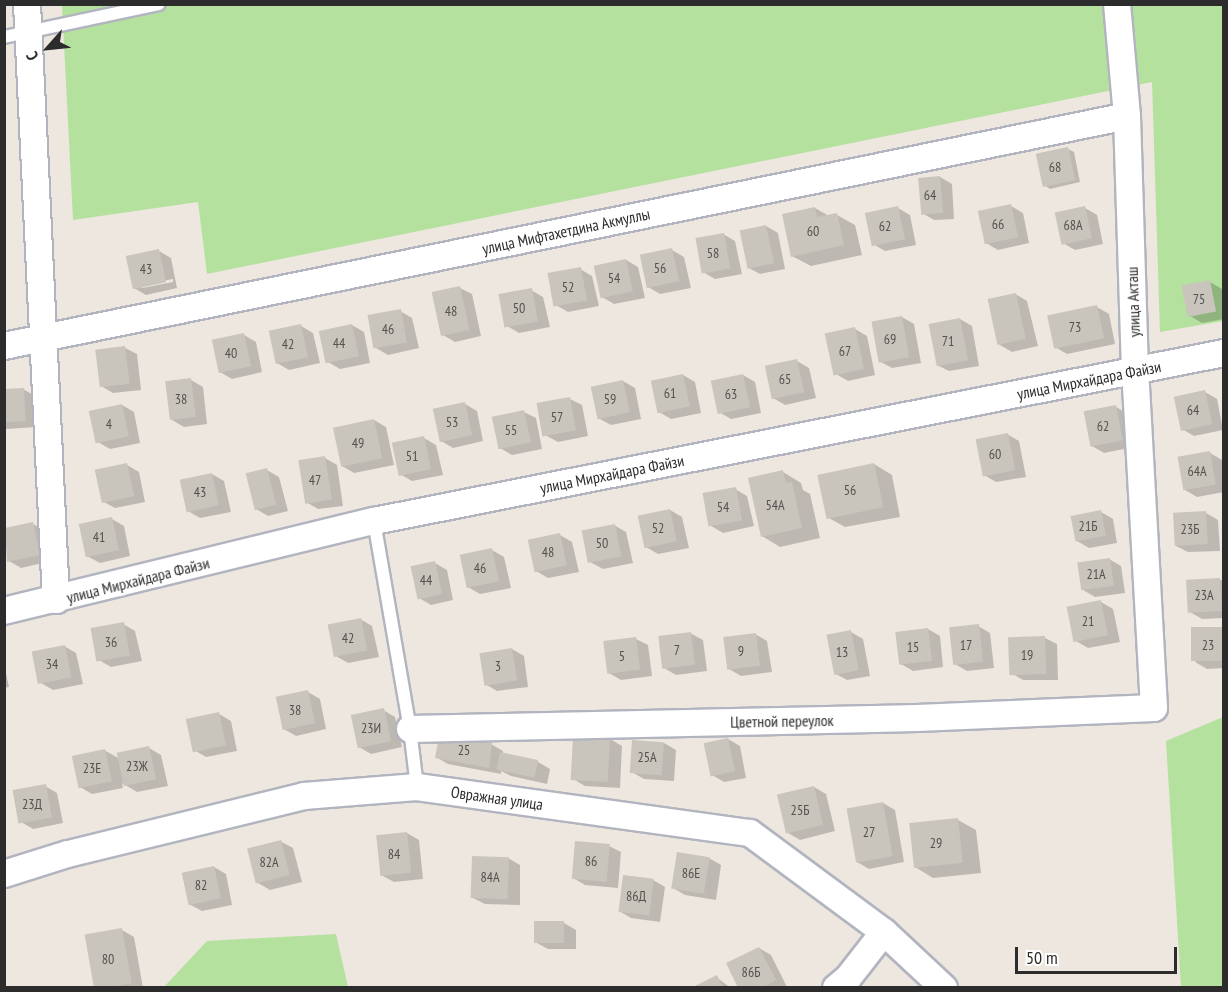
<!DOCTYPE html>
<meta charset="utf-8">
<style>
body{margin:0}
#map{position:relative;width:1228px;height:992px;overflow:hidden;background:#ede7df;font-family:"PT Sans Narrow",sans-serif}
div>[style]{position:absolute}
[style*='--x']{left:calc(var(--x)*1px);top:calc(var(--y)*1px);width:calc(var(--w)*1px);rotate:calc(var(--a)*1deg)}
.green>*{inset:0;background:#b5e19e}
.shadow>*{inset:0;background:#0003}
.building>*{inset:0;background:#c9c5bd;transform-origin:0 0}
.roads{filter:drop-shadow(2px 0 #b2b5bf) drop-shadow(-2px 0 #b2b5bf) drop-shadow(0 2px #b2b5bf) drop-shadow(0 -2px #b2b5bf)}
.service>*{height:12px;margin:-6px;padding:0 6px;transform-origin:6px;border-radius:6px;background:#fff}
.minor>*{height:26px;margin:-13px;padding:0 13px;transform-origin:13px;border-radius:13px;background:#fff}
span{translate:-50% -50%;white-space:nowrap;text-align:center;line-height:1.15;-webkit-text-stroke:4.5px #fff;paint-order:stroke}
.number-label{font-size:14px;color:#535250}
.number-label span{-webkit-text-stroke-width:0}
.street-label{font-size:16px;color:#2c2c2c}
.frame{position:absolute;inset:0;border:6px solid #2c2c2c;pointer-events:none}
.north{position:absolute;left:18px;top:18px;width:60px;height:60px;-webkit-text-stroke:4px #fff;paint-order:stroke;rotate:243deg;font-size:16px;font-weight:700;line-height:24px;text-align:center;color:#2c2c2c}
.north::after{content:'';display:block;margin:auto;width:21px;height:27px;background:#2c2c2c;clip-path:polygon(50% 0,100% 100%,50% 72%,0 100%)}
.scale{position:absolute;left:1015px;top:947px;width:162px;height:27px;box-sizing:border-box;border:3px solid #2c2c2c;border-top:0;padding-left:8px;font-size:18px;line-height:21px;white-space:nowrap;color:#2c2c2c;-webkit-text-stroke:4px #fff;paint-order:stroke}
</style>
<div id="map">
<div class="green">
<div style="clip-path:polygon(62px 5px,1223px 5px,1223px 321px,1160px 332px,1152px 82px,207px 274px,198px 202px,73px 220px)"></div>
<div style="clip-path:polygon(1223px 717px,1223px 987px,1181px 987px,1166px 741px)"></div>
<div style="clip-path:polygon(336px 934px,348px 987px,164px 987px,207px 941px)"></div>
</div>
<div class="shadow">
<div style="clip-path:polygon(1068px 149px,1074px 152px,1080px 182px,1050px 189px,1044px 185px)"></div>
<div style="clip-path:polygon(940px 177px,952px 184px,954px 219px,934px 220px,922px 213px)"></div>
<div style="clip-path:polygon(1011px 206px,1023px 213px,1029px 243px,998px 250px,986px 243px)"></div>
<div style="clip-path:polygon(815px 208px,829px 216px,837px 215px,855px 225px,862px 255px,811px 266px,792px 256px)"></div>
<div style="clip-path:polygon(898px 208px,910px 215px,916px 245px,885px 251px,873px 244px)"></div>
<div style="clip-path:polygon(1085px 208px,1097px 215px,1103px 244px,1075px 250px,1063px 243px)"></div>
<div style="clip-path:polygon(766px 226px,778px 233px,785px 269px,760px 274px,747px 267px)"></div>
<div style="clip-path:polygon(723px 234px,735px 241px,742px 274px,715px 279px,703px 272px)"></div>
<div style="clip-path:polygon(672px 250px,684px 257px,691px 288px,660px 294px,648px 287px)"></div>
<div style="clip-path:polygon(evenodd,159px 251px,171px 258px,177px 288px,146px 295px,134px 288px,159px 251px,173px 279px,173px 282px,142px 288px,142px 285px,173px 279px)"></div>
<div style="clip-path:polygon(626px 260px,638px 267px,645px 298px,614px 304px,602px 297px)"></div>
<div style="clip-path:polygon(580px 269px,592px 276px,599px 306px,568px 312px,556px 305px)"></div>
<div style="clip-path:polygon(1210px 282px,1222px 289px,1224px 319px,1202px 323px,1190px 316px)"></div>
<div style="clip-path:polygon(460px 288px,472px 294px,481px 336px,455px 342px,443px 335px)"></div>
<div style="clip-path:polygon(531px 290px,543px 297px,550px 327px,519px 333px,507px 326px)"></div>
<div style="clip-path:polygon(1015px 294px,1027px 301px,1038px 346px,1012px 352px,1000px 345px)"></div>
<div style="clip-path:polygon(1097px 307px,1109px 314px,1115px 344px,1067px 354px,1055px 347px)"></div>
<div style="clip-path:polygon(400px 311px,412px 318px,419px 348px,388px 355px,376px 348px)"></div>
<div style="clip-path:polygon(902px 317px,914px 324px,921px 363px,892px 368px,879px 361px)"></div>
<div style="clip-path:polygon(960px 319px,972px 326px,979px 366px,949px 371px,937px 365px)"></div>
<div style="clip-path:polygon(352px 325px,364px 332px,370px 363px,340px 369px,328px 362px)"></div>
<div style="clip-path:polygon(301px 326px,313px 333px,320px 363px,289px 370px,277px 363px)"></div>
<div style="clip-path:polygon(855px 329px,867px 336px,875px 375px,848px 381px,836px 374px)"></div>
<div style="clip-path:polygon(244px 335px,256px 342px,262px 372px,232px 379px,220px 372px)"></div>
<div style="clip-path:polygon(125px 348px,137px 354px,141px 390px,113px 393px,101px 386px)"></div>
<div style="clip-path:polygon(797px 361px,809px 368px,816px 398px,785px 405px,773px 398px)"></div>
<div style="clip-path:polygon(683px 375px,695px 382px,701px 413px,671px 419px,659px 412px)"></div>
<div style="clip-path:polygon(743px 375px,755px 382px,761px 413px,731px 419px,719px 412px)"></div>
<div style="clip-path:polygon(191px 380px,203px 387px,207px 424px,184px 427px,172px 420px)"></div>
<div style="clip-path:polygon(623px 381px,635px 388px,641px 419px,611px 425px,598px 418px)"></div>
<div style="clip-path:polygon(23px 389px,35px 396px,37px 427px,6px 429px,4px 391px)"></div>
<div style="clip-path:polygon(1205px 392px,1217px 399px,1223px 430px,1194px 436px,1182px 429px)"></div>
<div style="clip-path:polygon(570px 399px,582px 405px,588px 436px,558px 442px,545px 435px)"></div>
<div style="clip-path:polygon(465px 404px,477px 411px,483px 441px,453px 448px,441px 441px)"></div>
<div style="clip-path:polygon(122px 405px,134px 412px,140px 443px,110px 449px,98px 442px)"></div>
<div style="clip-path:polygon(1116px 407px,1128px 414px,1134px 447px,1104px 453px,1092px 446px)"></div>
<div style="clip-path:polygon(524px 412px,536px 418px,542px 449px,512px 455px,500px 448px)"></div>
<div style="clip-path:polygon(374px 420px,386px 427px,394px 465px,354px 473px,342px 466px)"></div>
<div style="clip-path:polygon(1007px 434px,1019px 441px,1026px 477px,996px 482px,984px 475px)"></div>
<div style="clip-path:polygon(424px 438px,436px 445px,443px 475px,412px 481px,400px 474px)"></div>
<div style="clip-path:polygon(1210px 453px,1222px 460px,1224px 492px,1197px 497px,1185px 490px)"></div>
<div style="clip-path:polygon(325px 458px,337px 465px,343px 506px,318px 509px,306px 502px)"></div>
<div style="clip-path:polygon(874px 464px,892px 475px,900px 517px,845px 527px,827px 517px)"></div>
<div style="clip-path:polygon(127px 465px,139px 472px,145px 502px,115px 508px,102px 501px)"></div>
<div style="clip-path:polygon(267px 470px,279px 477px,288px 511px,268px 516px,256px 509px)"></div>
<div style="clip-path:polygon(783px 472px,801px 483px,803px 490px,810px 494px,820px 538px,780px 547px,762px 536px)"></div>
<div style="clip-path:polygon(212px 474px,224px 481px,231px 512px,200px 518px,188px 511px)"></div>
<div style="clip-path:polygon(735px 489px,747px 496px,754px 526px,723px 533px,711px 526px)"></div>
<div style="clip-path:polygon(670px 510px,682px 517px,689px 548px,658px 554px,646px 547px)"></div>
<div style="clip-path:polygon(1101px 512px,1113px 519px,1117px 543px,1089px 548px,1077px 541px)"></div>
<div style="clip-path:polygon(1206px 513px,1218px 520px,1220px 551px,1188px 552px,1176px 546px)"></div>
<div style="clip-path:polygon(112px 519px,124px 526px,130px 556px,100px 563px,87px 556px)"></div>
<div style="clip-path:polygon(33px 524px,45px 531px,51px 561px,21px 568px,9px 561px,4px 530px)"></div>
<div style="clip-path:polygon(614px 525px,626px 532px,633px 563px,603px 569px,590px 562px)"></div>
<div style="clip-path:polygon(560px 535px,572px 542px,579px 572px,548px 578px,536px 571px)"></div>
<div style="clip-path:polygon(492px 550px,504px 557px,511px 588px,480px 594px,468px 587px)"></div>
<div style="clip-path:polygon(1109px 559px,1121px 566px,1125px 593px,1095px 597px,1083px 590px)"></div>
<div style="clip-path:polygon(435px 563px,447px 570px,453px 600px,431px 605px,419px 598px)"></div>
<div style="clip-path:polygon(1219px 579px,1224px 582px,1224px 618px,1202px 619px,1190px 612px)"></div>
<div style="clip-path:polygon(1101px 602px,1113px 609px,1120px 642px,1088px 648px,1076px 641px)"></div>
<div style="clip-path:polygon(360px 619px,372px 626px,379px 657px,348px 663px,336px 656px)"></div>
<div style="clip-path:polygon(123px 624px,135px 631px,142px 661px,111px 667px,99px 660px)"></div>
<div style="clip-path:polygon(978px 626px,990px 633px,994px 668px,967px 671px,955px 664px)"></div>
<div style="clip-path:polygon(928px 629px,940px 636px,943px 667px,913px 671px,901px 664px)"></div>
<div style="clip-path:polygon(1224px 629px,1224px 668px,1207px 669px,1195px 662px)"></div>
<div style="clip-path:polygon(851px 632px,863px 639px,870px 676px,847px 680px,834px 673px)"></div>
<div style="clip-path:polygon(690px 633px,703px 640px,707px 671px,676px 675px,664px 668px)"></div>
<div style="clip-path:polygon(755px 634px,767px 641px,772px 672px,741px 676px,729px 669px)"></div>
<div style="clip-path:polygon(1045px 638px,1057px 644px,1058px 680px,1023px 680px,1011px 673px)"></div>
<div style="clip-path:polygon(636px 639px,648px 645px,652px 676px,621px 680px,609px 673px)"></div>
<div style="clip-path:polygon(64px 646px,76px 653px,83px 684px,53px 690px,41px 683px)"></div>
<div style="clip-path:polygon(512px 649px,524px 656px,528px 687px,497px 691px,485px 684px)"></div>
<div style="clip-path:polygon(4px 664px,9px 687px,4px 688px)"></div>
<div style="clip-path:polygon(308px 692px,320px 699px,326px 729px,296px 736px,284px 729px)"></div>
<div style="clip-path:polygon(383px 710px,395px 717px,402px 747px,371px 754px,359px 747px)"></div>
<div style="clip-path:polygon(219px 714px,231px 721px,237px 751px,206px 757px,194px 750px)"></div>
<div style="clip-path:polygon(610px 739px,622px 746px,620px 788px,585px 786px,573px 779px)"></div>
<div style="clip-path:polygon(728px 739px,740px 746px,746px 778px,724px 782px,712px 775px)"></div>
<div style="clip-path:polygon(664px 743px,676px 750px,674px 781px,644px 779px,632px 772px)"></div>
<div style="clip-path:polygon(491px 744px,503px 751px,503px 755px,538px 762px,550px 769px,547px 784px,511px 776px,501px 771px,501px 774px,448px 764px,436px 757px)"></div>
<div style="clip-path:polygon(149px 748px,161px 755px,168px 786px,137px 792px,122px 783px,123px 788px,92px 794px,80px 787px,104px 750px,120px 759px)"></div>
<div style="clip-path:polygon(45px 786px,57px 793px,63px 823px,33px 829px,21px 822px)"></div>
<div style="clip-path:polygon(814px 787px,826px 794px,835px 831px,800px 840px,788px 833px)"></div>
<div style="clip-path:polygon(883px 803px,895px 810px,904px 862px,869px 869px,857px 862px)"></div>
<div style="clip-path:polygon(958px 820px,976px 830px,981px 873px,933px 878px,915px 867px)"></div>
<div style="clip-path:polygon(407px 833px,419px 840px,423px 879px,394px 882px,381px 875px,378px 836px)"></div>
<div style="clip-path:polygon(280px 841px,293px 848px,302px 882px,270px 890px,258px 883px)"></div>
<div style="clip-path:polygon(609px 846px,621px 852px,618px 888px,585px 885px,573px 878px)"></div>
<div style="clip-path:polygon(508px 858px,520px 865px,520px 905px,485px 904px,473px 898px)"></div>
<div style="clip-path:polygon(709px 858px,721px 865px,716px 900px,685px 895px,673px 888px)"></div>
<div style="clip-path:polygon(214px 867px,226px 874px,232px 905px,202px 911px,189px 904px)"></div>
<div style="clip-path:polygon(653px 880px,665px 887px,660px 922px,631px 918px,619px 911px)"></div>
<div style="clip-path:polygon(535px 923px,564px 923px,576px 930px,576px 949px,548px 949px,535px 942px)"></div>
<div style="clip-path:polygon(122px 930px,134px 937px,143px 988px,96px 988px)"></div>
<div style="clip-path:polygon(759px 948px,771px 955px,787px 987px,740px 988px)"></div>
<div style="clip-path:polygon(716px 977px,731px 988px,694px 988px)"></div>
</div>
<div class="building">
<div style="left:1068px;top:147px;width:34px;height:33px;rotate:78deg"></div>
<div style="left:940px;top:176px;width:37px;height:22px;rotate:85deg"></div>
<div style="left:1011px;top:204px;width:34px;height:34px;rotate:78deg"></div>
<div style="left:898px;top:206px;width:34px;height:34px;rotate:78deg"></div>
<div style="left:1085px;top:206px;width:33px;height:31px;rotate:78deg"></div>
<div style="clip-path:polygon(815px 207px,817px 217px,837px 213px,844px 245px,791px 257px,782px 214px)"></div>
<div style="left:766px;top:225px;width:39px;height:27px;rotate:78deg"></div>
<div style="left:724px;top:233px;width:36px;height:29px;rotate:80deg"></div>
<div style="left:672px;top:248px;width:34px;height:33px;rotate:78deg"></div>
<div style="left:159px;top:249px;width:34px;height:34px;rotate:78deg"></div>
<div style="left:626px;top:259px;width:33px;height:33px;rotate:78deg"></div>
<div style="left:581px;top:267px;width:34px;height:34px;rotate:80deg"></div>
<div style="left:1210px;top:280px;width:32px;height:29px;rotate:79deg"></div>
<div style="left:460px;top:286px;width:45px;height:29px;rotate:78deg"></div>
<div style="left:532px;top:288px;width:34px;height:34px;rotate:80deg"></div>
<div style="left:1016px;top:293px;width:47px;height:29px;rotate:78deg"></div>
<div style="left:1097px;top:305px;width:34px;height:51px;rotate:78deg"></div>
<div style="left:401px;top:309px;width:34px;height:34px;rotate:80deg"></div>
<div style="left:902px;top:316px;width:42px;height:31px;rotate:80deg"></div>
<div style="left:960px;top:318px;width:43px;height:32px;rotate:79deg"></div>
<div style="left:301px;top:324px;width:34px;height:33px;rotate:78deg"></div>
<div style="left:352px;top:324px;width:33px;height:34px;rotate:78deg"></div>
<div style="left:855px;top:327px;width:43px;height:31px;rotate:78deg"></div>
<div style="left:244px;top:333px;width:34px;height:33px;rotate:78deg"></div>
<div style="left:125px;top:346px;width:38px;height:30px;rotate:83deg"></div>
<div style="left:797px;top:359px;width:34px;height:33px;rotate:78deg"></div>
<div style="left:683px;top:374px;width:33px;height:33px;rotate:78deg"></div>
<div style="left:743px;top:374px;width:34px;height:33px;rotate:78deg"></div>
<div style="left:191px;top:378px;width:39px;height:26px;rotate:83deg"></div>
<div style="left:623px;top:380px;width:33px;height:33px;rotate:78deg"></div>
<div style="left:24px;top:388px;width:33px;height:20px;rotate:87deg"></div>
<div style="left:1205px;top:390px;width:35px;height:32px;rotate:78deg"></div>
<div style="left:570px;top:397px;width:34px;height:34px;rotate:80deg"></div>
<div style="left:465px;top:402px;width:34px;height:33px;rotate:78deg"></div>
<div style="left:122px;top:404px;width:33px;height:34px;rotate:78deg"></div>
<div style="left:1116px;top:405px;width:36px;height:33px;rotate:79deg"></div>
<div style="left:524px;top:410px;width:33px;height:33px;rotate:78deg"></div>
<div style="left:374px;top:419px;width:40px;height:42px;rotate:78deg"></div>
<div style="left:1008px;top:433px;width:38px;height:33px;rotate:79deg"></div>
<div style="left:424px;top:436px;width:34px;height:33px;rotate:78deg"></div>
<div style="left:1210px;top:451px;width:34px;height:33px;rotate:80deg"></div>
<div style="left:325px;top:456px;width:44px;height:27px;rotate:81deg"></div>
<div style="left:127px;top:463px;width:34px;height:33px;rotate:78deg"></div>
<div style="left:874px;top:463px;width:45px;height:58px;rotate:78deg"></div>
<div style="left:267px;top:468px;width:38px;height:22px;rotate:76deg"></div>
<div style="clip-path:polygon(783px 470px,786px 483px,792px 482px,802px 528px,761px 537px,748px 478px)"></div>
<div style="left:212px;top:473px;width:33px;height:33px;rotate:78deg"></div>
<div style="left:736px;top:487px;width:34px;height:34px;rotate:80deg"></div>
<div style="left:670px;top:509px;width:33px;height:33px;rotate:78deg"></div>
<div style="left:1101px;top:510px;width:26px;height:31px;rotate:79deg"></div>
<div style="left:1206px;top:511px;width:33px;height:33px;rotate:87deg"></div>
<div style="left:112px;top:517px;width:34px;height:34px;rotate:78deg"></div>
<div style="clip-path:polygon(33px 522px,40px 555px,7px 562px,5px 528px)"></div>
<div style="left:615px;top:524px;width:33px;height:34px;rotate:79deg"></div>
<div style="left:560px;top:533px;width:33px;height:33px;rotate:78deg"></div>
<div style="left:492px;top:548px;width:34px;height:33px;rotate:78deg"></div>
<div style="left:1110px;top:558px;width:28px;height:33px;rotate:82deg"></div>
<div style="left:435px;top:561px;width:34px;height:25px;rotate:78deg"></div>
<div style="left:1220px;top:578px;width:33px;height:34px;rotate:87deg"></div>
<div style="left:1101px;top:600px;width:36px;height:35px;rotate:79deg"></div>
<div style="left:361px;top:618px;width:33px;height:34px;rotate:79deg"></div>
<div style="left:124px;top:622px;width:34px;height:34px;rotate:80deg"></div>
<div style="left:979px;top:624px;width:38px;height:30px;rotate:84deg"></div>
<div style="left:1224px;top:627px;width:34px;height:33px;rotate:90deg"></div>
<div style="left:928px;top:628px;width:33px;height:33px;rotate:83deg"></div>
<div style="left:851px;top:630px;width:41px;height:25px;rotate:79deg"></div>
<div style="left:691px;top:632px;width:33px;height:33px;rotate:83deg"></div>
<div style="left:756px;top:633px;width:33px;height:33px;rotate:83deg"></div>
<div style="left:1045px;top:636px;width:38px;height:37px;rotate:88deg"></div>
<div style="left:636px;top:637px;width:33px;height:33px;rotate:83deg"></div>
<div style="left:65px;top:645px;width:33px;height:34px;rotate:79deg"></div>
<div style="left:512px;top:648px;width:33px;height:33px;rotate:81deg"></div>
<div style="left:308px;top:690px;width:34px;height:33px;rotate:78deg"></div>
<div style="left:384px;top:708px;width:34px;height:34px;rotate:78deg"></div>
<div style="left:219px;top:712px;width:34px;height:34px;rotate:78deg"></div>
<div style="left:573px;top:736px;width:37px;height:44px;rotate:3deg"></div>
<div style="clip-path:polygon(439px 737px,492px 743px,489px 768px,435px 758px)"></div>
<div style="left:728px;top:738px;width:34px;height:25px;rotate:78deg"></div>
<div style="left:632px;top:740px;width:32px;height:33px;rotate:4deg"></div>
<div style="left:149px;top:746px;width:34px;height:33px;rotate:78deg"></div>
<div style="left:105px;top:749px;width:33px;height:34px;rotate:78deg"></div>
<div style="left:500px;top:752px;width:39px;height:18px;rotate:12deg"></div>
<div style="left:46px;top:784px;width:34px;height:34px;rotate:80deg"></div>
<div style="left:814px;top:786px;width:40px;height:38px;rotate:77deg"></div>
<div style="left:883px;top:802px;width:55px;height:37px;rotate:80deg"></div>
<div style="left:958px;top:818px;width:45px;height:49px;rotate:84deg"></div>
<div style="left:407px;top:832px;width:41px;height:31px;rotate:84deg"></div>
<div style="left:281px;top:840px;width:36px;height:35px;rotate:76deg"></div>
<div style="left:575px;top:841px;width:35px;height:38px;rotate:5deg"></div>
<div style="left:677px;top:852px;width:33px;height:37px;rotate:9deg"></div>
<div style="left:472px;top:856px;width:37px;height:42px;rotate:2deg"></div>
<div style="left:214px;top:866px;width:33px;height:33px;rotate:78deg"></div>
<div style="left:623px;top:875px;width:31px;height:37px;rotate:7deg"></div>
<div style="left:534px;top:921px;width:30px;height:22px"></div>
<div style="left:122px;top:928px;width:56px;height:38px;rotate:80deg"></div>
<div style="clip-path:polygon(759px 947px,776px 980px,762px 988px,738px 988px,726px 963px)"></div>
<div style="clip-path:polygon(717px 975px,723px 988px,691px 988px)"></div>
</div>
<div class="roads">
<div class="service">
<div style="--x:4;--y:37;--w:158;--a:-12"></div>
<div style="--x:374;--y:521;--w:211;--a:80.2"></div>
<div style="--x:410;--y:729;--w:58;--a:83.1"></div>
</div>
<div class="minor">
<div style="--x:27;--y:4;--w:597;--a:87.21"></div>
<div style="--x:4;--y:346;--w:1146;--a:-11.57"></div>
<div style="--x:4;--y:611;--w:381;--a:-13.7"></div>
<div style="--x:374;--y:521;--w:866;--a:-11.18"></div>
<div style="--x:410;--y:729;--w:507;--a:-1.24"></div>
<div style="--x:917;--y:718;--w:237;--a:-2.4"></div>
<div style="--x:1154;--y:708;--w:338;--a:-93.2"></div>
<div style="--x:1135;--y:371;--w:255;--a:-91.8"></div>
<div style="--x:1127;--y:116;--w:112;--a:-95.1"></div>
<div style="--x:4;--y:874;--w:67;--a:-17.4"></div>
<div style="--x:68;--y:854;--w:243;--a:-13.8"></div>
<div style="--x:304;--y:796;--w:113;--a:-4.6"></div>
<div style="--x:417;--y:787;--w:336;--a:7.9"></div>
<div style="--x:750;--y:833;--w:167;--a:36.5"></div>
<div style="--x:884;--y:932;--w:82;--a:43"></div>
<div style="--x:836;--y:988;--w:16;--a:-40"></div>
<div style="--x:848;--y:978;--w:58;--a:-52"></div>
</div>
</div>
<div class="number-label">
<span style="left:1055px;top:167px">68</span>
<span style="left:930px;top:195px">64</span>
<span style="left:998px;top:224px">66</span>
<span style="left:1073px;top:225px">68А</span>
<span style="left:885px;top:226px">62</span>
<span style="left:813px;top:231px">60</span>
<span style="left:713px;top:253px">58</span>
<span style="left:660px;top:268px">56</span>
<span style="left:146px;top:269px">43</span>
<span style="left:614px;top:278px">54</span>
<span style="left:568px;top:287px">52</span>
<span style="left:1199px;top:299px">75</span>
<span style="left:519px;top:308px">50</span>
<span style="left:451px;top:311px">48</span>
<span style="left:1075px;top:327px">73</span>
<span style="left:388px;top:329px">46</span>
<span style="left:890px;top:339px">69</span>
<span style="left:948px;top:341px">71</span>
<span style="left:339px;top:343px">44</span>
<span style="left:288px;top:344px">42</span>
<span style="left:845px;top:351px">67</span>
<span style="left:231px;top:353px">40</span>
<span style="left:785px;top:379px">65</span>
<span style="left:670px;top:393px">61</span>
<span style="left:731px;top:394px">63</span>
<span style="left:181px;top:399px">38</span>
<span style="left:610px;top:399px">59</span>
<span style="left:1193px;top:410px">64</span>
<span style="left:557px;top:417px">57</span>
<span style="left:452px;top:422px">53</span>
<span style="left:109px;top:424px">4</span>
<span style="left:1103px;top:426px">62</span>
<span style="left:511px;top:430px">55</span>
<span style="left:358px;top:443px">49</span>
<span style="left:995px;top:454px">60</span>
<span style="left:412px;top:456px">51</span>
<span style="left:1197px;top:471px">64А</span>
<span style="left:315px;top:480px">47</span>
<span style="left:850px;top:490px">56</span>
<span style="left:200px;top:492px">43</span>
<span style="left:775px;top:505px">54А</span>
<span style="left:723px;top:507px">54</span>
<span style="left:1088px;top:526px">21Б</span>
<span style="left:658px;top:528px">52</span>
<span style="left:1190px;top:529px">23Б</span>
<span style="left:99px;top:537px">41</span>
<span style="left:602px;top:543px">50</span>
<span style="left:548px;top:552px">48</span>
<span style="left:480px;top:568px">46</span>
<span style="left:1096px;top:574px">21А</span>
<span style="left:426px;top:580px">44</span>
<span style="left:1204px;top:595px">23А</span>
<span style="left:1088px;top:621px">21</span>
<span style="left:348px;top:638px">42</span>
<span style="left:111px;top:642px">36</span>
<span style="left:966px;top:645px">17</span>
<span style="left:1208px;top:645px">23</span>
<span style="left:913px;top:647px">15</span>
<span style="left:677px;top:650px">7</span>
<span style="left:741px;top:651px">9</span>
<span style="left:842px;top:652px">13</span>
<span style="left:1027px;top:655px">19</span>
<span style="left:622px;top:656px">5</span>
<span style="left:52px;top:664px">34</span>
<span style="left:498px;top:666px">3</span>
<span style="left:295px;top:710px">38</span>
<span style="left:371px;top:728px">23И</span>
<span style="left:464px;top:750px">25</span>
<span style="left:647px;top:757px">25А</span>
<span style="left:137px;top:766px">23Ж</span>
<span style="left:92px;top:768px">23Е</span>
<span style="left:32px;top:804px">23Д</span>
<span style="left:800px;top:810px">25Б</span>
<span style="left:869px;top:832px">27</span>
<span style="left:936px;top:843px">29</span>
<span style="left:394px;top:854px">84</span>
<span style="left:591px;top:861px">86</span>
<span style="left:269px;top:862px">82А</span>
<span style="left:691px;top:873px">86Е</span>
<span style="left:490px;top:877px">84А</span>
<span style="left:201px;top:885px">82</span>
<span style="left:636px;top:896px">86Д</span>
<span style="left:108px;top:959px">80</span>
<span style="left:751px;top:972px">86Б</span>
</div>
<div class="street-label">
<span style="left:566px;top:231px;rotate:-12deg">улица Мифтахетдина Акмуллы</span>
<span style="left:1133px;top:302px;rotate:-92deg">улица Акташ</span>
<span style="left:1089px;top:380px;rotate:-11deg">улица Мирхайдара Файзи</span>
<span style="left:612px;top:474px;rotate:-11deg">улица Мирхайдара Файзи</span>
<span style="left:138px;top:580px;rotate:-14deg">улица Мирхайдара Файзи</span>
<span style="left:782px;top:721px;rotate:-1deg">Цветной переулок</span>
<span style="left:497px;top:798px;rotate:8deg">Овражная улица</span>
</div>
<div class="frame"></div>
<div class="north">С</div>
<div class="scale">50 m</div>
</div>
